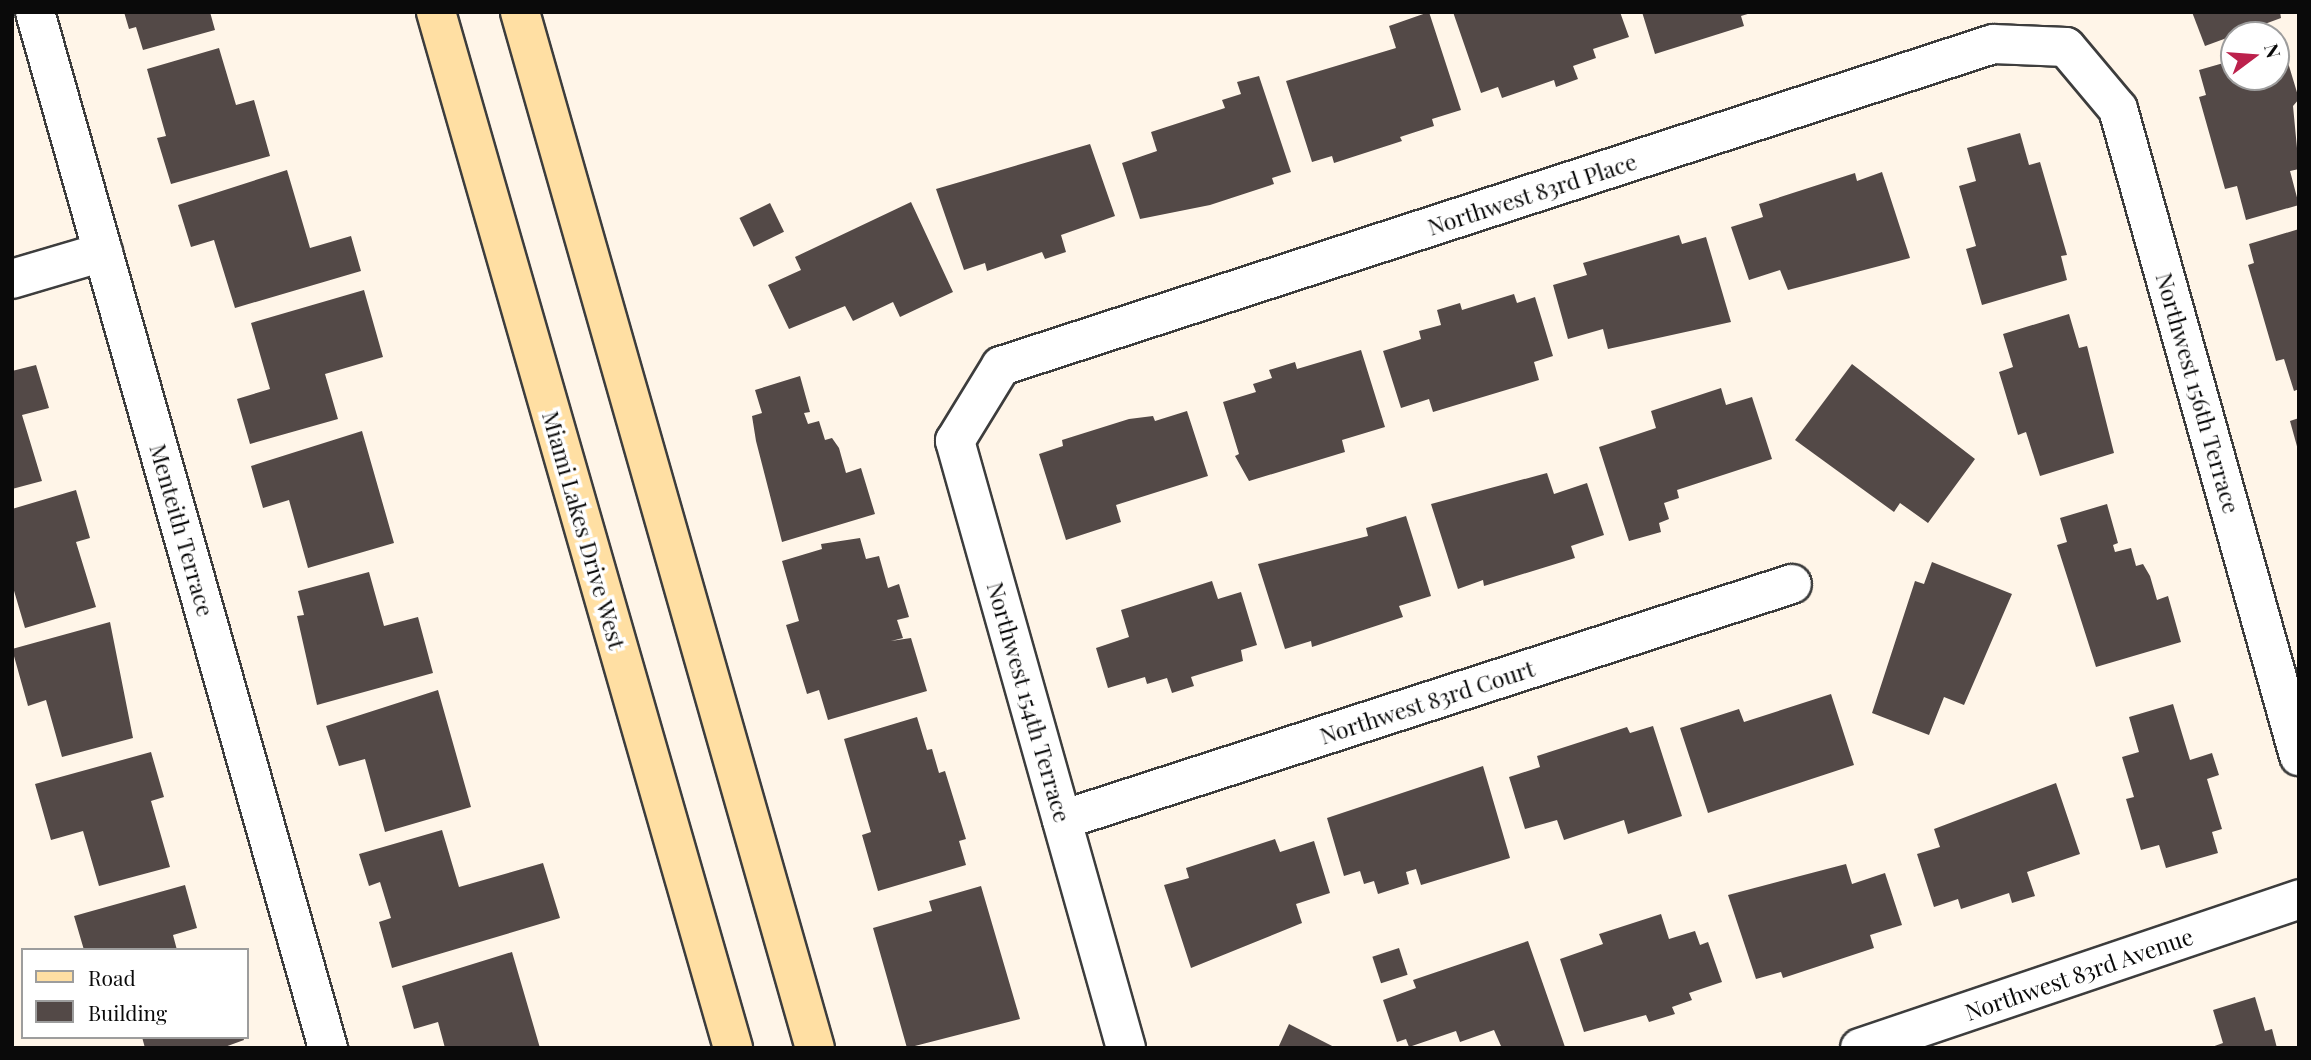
<!DOCTYPE html>
<style>
body{margin:0}
#map{position:relative;width:2311px;height:1060px;overflow:hidden;background:#fff5e8;font-family:"Playfair Display",serif}
div>[style]{position:absolute}
[style*='--x']{left:calc(var(--x)*1px);top:calc(var(--y)*1px);width:calc(var(--w)*1px);rotate:calc(var(--a)*1deg)}
.building>*{inset:0;background:#534947;transform-origin:0 0}
.roads{filter:drop-shadow(2px 0 #3d3d3d) drop-shadow(-2px 0 #3d3d3d) drop-shadow(0 2px #3d3d3d) drop-shadow(0 -2px #3d3d3d)}
.street>*{height:38px;margin:-19px;padding:0 19px;transform-origin:19px;border-radius:19px;background:#fff}
.secondary>*{height:38px;margin:-19px;padding:0 19px;transform-origin:19px;border-radius:19px;background:#ffdfa3}
span{translate:-50% -50%;white-space:nowrap;text-align:center;line-height:1.15;-webkit-text-stroke:7px #fff;paint-order:stroke}
.street-label{font-size:23px;color:#0a0a0a}
.frame{position:absolute;inset:0;border:14px solid #0a0a0a;pointer-events:none}
.legend{position:absolute;left:21px;top:948px;width:228px;height:91px;box-sizing:border-box;background:#fff;border:2px solid #9d9d9d;margin:0;padding:9px 12px;list-style:none;font-size:21px;color:#0a0a0a}
.legend li{display:flex;align-items:center;gap:14px;height:35px}
.legend b{width:35px;border:2px solid #9d9d9d}
.north{position:absolute;left:2220px;top:21px;width:70px;height:70px;box-sizing:border-box;background:#fff;border:2px solid #9d9d9d;border-radius:50%;rotate:74deg;font-size:19px;font-weight:700;line-height:28px;text-align:center;color:#0a0a0a}
.north::after{content:'';display:block;margin:auto;width:24px;height:32px;background:#bc214c;clip-path:polygon(50% 0,100% 100%,50% 72%,0 100%)}
</style>
<div id="map">
<div class="building">
<div style="clip-path:polygon(124px 12px,210px 12px,215px 30px,143px 50px,136px 27px,129px 29px)"></div>
<div style="clip-path:polygon(1429px 12px,1461px 110px,1432px 119px,1434px 126px,1400px 137px,1402px 141px,1334px 163px,1332px 156px,1312px 162px,1286px 81px,1396px 48px,1389px 26px)"></div>
<div style="clip-path:polygon(1453px 12px,1620px 12px,1629px 37px,1593px 49px,1596px 58px,1573px 66px,1578px 79px,1556px 87px,1554px 80px,1502px 98px,1498px 87px,1481px 93px)"></div>
<div style="clip-path:polygon(1642px 12px,1751px 12px,1751px 13px,1741px 16px,1744px 26px,1655px 54px)"></div>
<div style="clip-path:polygon(2192px 12px,2280px 12px,2281px 18px,2205px 46px)"></div>
<div style="clip-path:polygon(2283px 46px,2299px 99px,2293px 106px,2299px 169px,2290px 171px,2299px 205px,2246px 220px,2237px 186px,2225px 189px,2199px 97px,2206px 95px,2199px 70px,2234px 60px,2234px 77px,2276px 77px,2276px 48px)"></div>
<div style="clip-path:polygon(219px 48px,236px 105px,254px 100px,270px 156px,171px 184px,157px 138px,166px 136px,147px 69px)"></div>
<div style="clip-path:polygon(1259px 76px,1291px 172px,1272px 178px,1274px 184px,1210px 205px,1140px 219px,1122px 163px,1157px 151px,1151px 132px,1225px 108px,1222px 100px,1241px 94px,1237px 82px)"></div>
<div style="clip-path:polygon(2020px 133px,2029px 165px,2040px 162px,2067px 255px,2061px 256px,2067px 280px,1982px 305px,1966px 249px,1976px 246px,1959px 186px,1976px 181px,1967px 148px)"></div>
<div style="clip-path:polygon(1090px 144px,1115px 216px,1061px 235px,1066px 252px,1045px 259px,1042px 252px,987px 271px,985px 263px,964px 270px,936px 189px)"></div>
<div style="clip-path:polygon(287px 170px,310px 248px,351px 236px,361px 271px,235px 308px,214px 240px,191px 247px,178px 205px)"></div>
<div style="clip-path:polygon(1882px 172px,1910px 258px,1788px 290px,1780px 270px,1749px 280px,1731px 227px,1763px 217px,1759px 204px,1855px 173px,1857px 181px)"></div>
<div style="clip-path:polygon(911px 202px,953px 292px,900px 317px,893px 302px,853px 321px,845px 306px,789px 329px,768px 285px,801px 270px,795px 257px)"></div>
<div style="left:770px;top:203px;width:32px;height:34px;rotate:64deg"></div>
<div style="clip-path:polygon(2299px 229px,2299px 389px,2294px 391px,2284px 359px,2276px 361px,2248px 265px,2254px 263px,2249px 244px)"></div>
<div style="clip-path:polygon(1679px 235px,1682px 244px,1706px 237px,1731px 322px,1608px 349px,1603px 329px,1568px 339px,1553px 285px,1587px 275px,1583px 263px)"></div>
<div style="clip-path:polygon(364px 290px,383px 357px,325px 374px,338px 419px,250px 444px,237px 399px,270px 389px,251px 323px)"></div>
<div style="clip-path:polygon(1514px 294px,1517px 303px,1535px 297px,1553px 356px,1534px 362px,1539px 380px,1433px 412px,1429px 399px,1401px 408px,1383px 351px,1421px 339px,1419px 331px,1441px 325px,1437px 310px,1460px 303px,1462px 310px)"></div>
<div style="clip-path:polygon(2069px 314px,2079px 348px,2087px 346px,2114px 453px,2040px 476px,2026px 432px,2018px 435px,1999px 372px,2013px 367px,2003px 334px)"></div>
<div style="clip-path:polygon(1361px 350px,1385px 427px,1342px 440px,1345px 452px,1249px 481px,1235px 456px,1239px 454px,1223px 402px,1256px 392px,1253px 384px,1272px 378px,1269px 370px,1295px 362px,1297px 369px)"></div>
<div style="clip-path:polygon(1852px 364px,1975px 459px,1928px 523px,1900px 503px,1894px 512px,1795px 440px)"></div>
<div style="clip-path:polygon(36px 365px,49px 408px,22px 415px,42px 481px,12px 489px,12px 371px)"></div>
<div style="clip-path:polygon(800px 376px,810px 412px,804px 413px,808px 424px,819px 421px,825px 440px,832px 438px,839px 448px,846px 473px,861px 468px,875px 514px,782px 542px,756px 441px,752px 416px,762px 413px,755px 390px)"></div>
<div style="clip-path:polygon(1721px 388px,1726px 405px,1752px 397px,1772px 459px,1677px 490px,1679px 498px,1664px 503px,1669px 519px,1659px 523px,1661px 532px,1629px 541px,1599px 447px,1656px 428px,1651px 411px)"></div>
<div style="clip-path:polygon(1187px 411px,1208px 476px,1116px 505px,1121px 522px,1066px 540px,1039px 454px,1063px 446px,1062px 440px,1129px 419px,1153px 416px,1155px 421px)"></div>
<div style="clip-path:polygon(2299px 418px,2299px 450px,2298px 450px,2290px 421px)"></div>
<div style="clip-path:polygon(362px 431px,394px 543px,308px 568px,289px 500px,263px 508px,251px 466px)"></div>
<div style="clip-path:polygon(1547px 473px,1554px 494px,1587px 483px,1604px 535px,1571px 546px,1575px 558px,1484px 586px,1483px 580px,1458px 589px,1431px 504px)"></div>
<div style="clip-path:polygon(76px 490px,90px 538px,76px 542px,96px 607px,25px 628px,12px 584px,12px 509px)"></div>
<div style="clip-path:polygon(2107px 504px,2118px 543px,2113px 545px,2115px 552px,2131px 548px,2136px 566px,2143px 564px,2150px 576px,2157px 600px,2168px 596px,2181px 642px,2096px 667px,2057px 545px,2067px 542px,2060px 518px)"></div>
<div style="clip-path:polygon(1406px 516px,1431px 596px,1399px 606px,1403px 617px,1312px 647px,1311px 641px,1285px 649px,1258px 564px,1368px 536px,1366px 528px)"></div>
<div style="clip-path:polygon(860px 538px,866px 559px,879px 556px,888px 588px,899px 584px,909px 617px,897px 620px,903px 638px,891px 641px,911px 638px,927px 691px,828px 720px,819px 690px,807px 694px,786px 625px,799px 621px,782px 561px,822px 549px,821px 544px)"></div>
<div style="clip-path:polygon(1932px 562px,2012px 594px,1964px 705px,1944px 697px,1929px 735px,1872px 713px,1915px 581px,1924px 584px)"></div>
<div style="clip-path:polygon(369px 572px,384px 626px,418px 617px,433px 673px,317px 705px,297px 616px,304px 615px,298px 591px)"></div>
<div style="clip-path:polygon(1212px 581px,1218px 599px,1241px 592px,1257px 645px,1241px 650px,1243px 661px,1191px 677px,1194px 686px,1172px 693px,1167px 678px,1147px 684px,1145px 677px,1108px 688px,1096px 648px,1129px 637px,1121px 610px)"></div>
<div style="clip-path:polygon(110px 622px,133px 738px,62px 757px,46px 700px,28px 706px,12px 649px)"></div>
<div style="clip-path:polygon(438px 690px,471px 807px,385px 832px,365px 759px,339px 766px,326px 726px)"></div>
<div style="clip-path:polygon(1831px 694px,1854px 765px,1708px 813px,1680px 728px,1739px 709px,1744px 722px)"></div>
<div style="clip-path:polygon(2173px 704px,2190px 760px,2212px 753px,2219px 775px,2207px 779px,2222px 829px,2212px 832px,2218px 853px,2166px 868px,2159px 845px,2141px 850px,2126px 799px,2134px 797px,2122px 757px,2139px 752px,2129px 717px)"></div>
<div style="clip-path:polygon(917px 717px,927px 750px,932px 749px,939px 773px,945px 771px,966px 839px,959px 841px,966px 865px,878px 891px,862px 835px,871px 832px,844px 739px)"></div>
<div style="clip-path:polygon(1653px 726px,1682px 816px,1628px 834px,1624px 820px,1564px 840px,1557px 820px,1525px 829px,1509px 777px,1540px 767px,1537px 756px,1627px 727px,1630px 733px)"></div>
<div style="clip-path:polygon(151px 752px,164px 797px,151px 801px,170px 867px,99px 886px,83px 831px,51px 840px,35px 784px)"></div>
<div style="clip-path:polygon(1483px 766px,1510px 858px,1421px 885px,1416px 869px,1406px 872px,1409px 884px,1378px 894px,1374px 881px,1364px 884px,1360px 871px,1344px 876px,1327px 818px)"></div>
<div style="clip-path:polygon(2056px 783px,2080px 854px,2027px 872px,2035px 896px,2012px 903px,2009px 893px,1961px 909px,1958px 899px,1934px 907px,1917px 854px,1940px 847px,1934px 829px)"></div>
<div style="clip-path:polygon(442px 830px,459px 887px,543px 863px,560px 918px,392px 968px,379px 922px,391px 918px,380px 882px,369px 886px,359px 854px)"></div>
<div style="clip-path:polygon(1275px 839px,1280px 852px,1314px 841px,1330px 893px,1296px 904px,1302px 923px,1191px 968px,1164px 885px,1189px 878px,1186px 868px)"></div>
<div style="clip-path:polygon(1846px 864px,1852px 884px,1885px 873px,1902px 925px,1870px 935px,1874px 948px,1783px 978px,1781px 972px,1756px 979px,1728px 895px)"></div>
<div style="clip-path:polygon(185px 885px,197px 928px,173px 935px,177px 950px,84px 950px,74px 916px)"></div>
<div style="clip-path:polygon(981px 886px,1020px 1019px,907px 1048px,873px 928px,932px 911px,929px 901px)"></div>
<div style="clip-path:polygon(1661px 914px,1669px 939px,1695px 931px,1700px 945px,1708px 942px,1722px 982px,1689px 993px,1692px 1000px,1672px 1007px,1675px 1014px,1649px 1022px,1646px 1015px,1584px 1032px,1560px 959px,1603px 944px,1599px 934px)"></div>
<div style="clip-path:polygon(1528px 941px,1565px 1047px,1501px 1046px,1494px 1030px,1460px 1042px,1456px 1031px,1409px 1047px,1406px 1039px,1397px 1042px,1383px 1000px,1416px 988px,1413px 980px)"></div>
<div style="left:1399px;top:948px;width:28px;height:28px;rotate:72deg"></div>
<div style="clip-path:polygon(512px 952px,540px 1048px,445px 1048px,438px 1022px,414px 1029px,402px 986px)"></div>
<div style="clip-path:polygon(2255px 997px,2265px 1031px,2272px 1029px,2277px 1048px,2209px 1048px,2223px 1043px,2213px 1010px)"></div>
<div style="clip-path:polygon(1289px 1024px,1336px 1048px,1278px 1048px)"></div>
<div style="clip-path:polygon(142px 1037px,243px 1037px,244px 1040px,222px 1048px,145px 1048px)"></div>
</div>
<div class="roads">
<div class="street">
<div style="--x:35;--y:12;--w:1077;--a:74.21"></div>
<div style="--x:12;--y:279;--w:95;--a:-16.5"></div>
<div style="--x:1062;--y:820;--w:767;--a:-17.92"></div>
<div style="--x:1126;--y:1048;--w:631;--a:-105.73"></div>
<div style="--x:955;--y:441;--w:88;--a:-58.5"></div>
<div style="--x:1001;--y:366;--w:1043;--a:-17.98"></div>
<div style="--x:1993;--y:44;--w:73;--a:2.4"></div>
<div style="--x:2066;--y:47;--w:81;--a:50"></div>
<div style="--x:2118;--y:109;--w:672;--a:74.37"></div>
<div style="--x:1860;--y:1048;--w:464;--a:-18.7"></div>
</div>
<div class="secondary">
<div style="--x:436;--y:12;--w:1078;--a:74"></div>
<div style="--x:520;--y:12;--w:1077;--a:74.11"></div>
</div>
</div>
<div class="street-label">
<span style="left:1532px;top:194px;rotate:-18deg">Northwest 83rd Place</span>
<span style="left:2198px;top:393px;rotate:74deg">Northwest 156th Terrace</span>
<span style="left:182px;top:530px;rotate:74deg">Menteith Terrace</span>
<span style="left:584px;top:530px;rotate:74deg">Miami Lakes Drive West</span>
<span style="left:1029px;top:702px;rotate:74deg">Northwest 154th Terrace</span>
<span style="left:1427px;top:702px;rotate:-18deg">Northwest 83rd Court</span>
<span style="left:2079px;top:974px;rotate:-19deg">Northwest 83rd Avenue</span>
</div>
<div class="frame"></div>
<ul class="legend">
<li><b style="height:9px;background:#ffdfa3"></b>Road</li>
<li><b style="height:19px;background:#534947"></b>Building</li>
</ul>
<div class="north">N</div>
</div>
